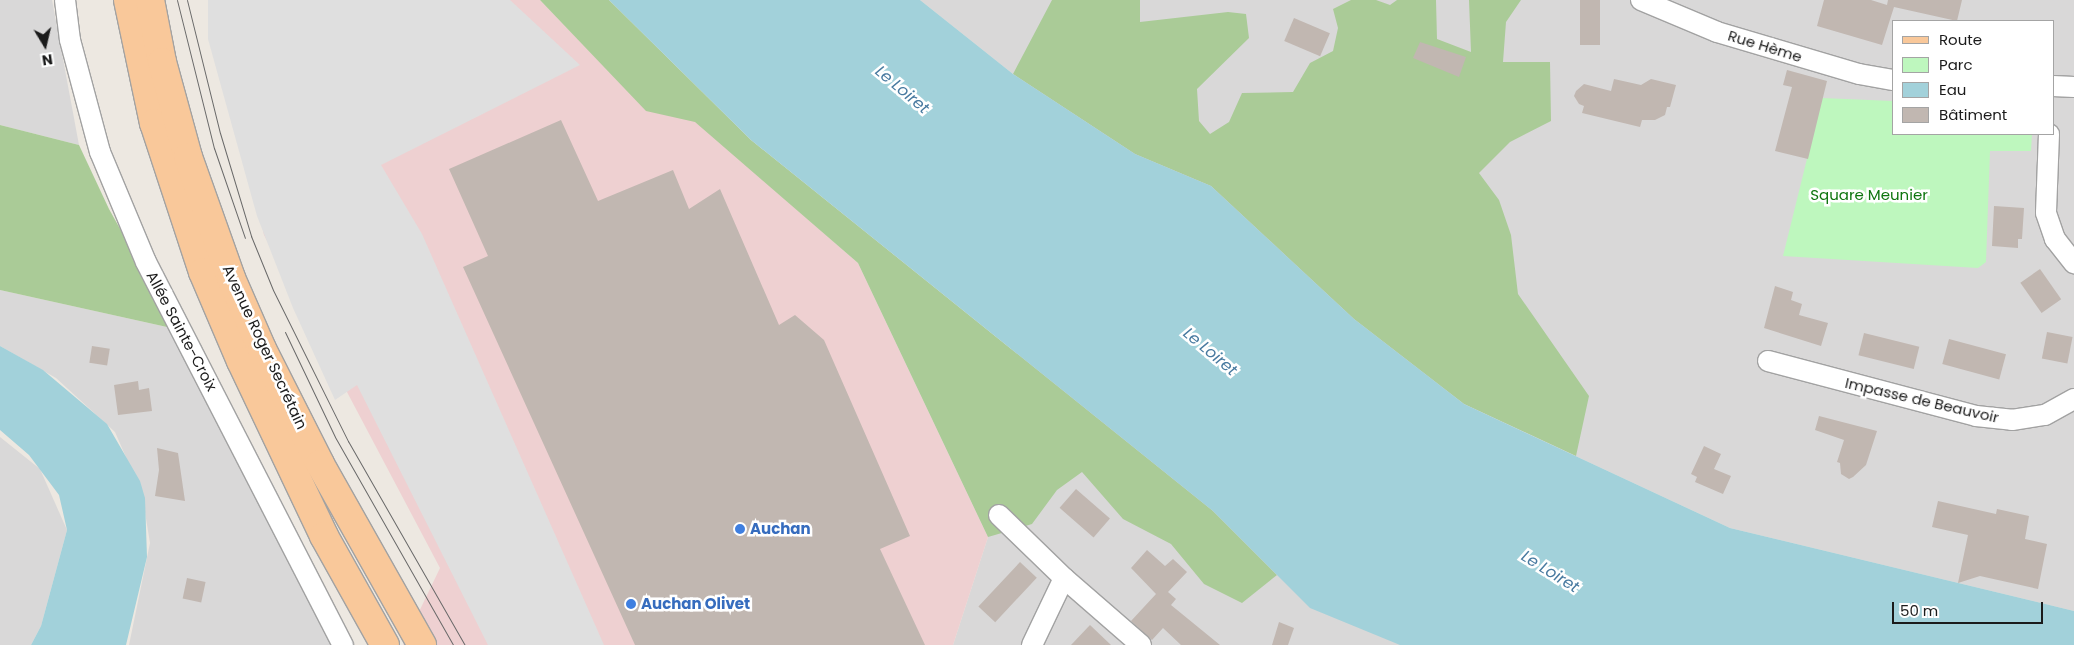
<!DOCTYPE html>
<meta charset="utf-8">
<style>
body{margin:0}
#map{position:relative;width:2074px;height:645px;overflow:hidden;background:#ede8e1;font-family:Poppins,sans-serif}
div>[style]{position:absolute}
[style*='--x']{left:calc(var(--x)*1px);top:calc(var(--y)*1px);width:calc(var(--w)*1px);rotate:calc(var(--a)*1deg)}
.residential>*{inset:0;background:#d9d8d8}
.commercial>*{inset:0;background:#eed0d1}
.forest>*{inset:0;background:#aacb97}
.park>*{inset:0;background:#bef7be}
.parking>*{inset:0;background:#dfdfdf}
.water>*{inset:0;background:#a2d1da}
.building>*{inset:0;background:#c1b7b1;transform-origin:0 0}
.roads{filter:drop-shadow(1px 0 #a2a2a2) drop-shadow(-1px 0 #a2a2a2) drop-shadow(0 1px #a2a2a2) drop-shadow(0 -1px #a2a2a2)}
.street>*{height:20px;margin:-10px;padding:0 10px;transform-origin:10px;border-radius:10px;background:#fff}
.primary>*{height:28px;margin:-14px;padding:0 14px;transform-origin:14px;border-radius:14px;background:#f9c89a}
.tram>*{height:1px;margin:-0.5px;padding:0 0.5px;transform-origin:0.5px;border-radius:0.5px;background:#696969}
.dots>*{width:14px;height:14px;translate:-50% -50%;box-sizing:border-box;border:2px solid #fff;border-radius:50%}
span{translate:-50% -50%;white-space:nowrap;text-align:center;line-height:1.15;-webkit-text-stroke:5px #fff;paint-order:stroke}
.street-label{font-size:15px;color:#1b1b1b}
.park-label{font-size:15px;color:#0e750f}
.shop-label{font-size:15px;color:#366cbe;font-weight:700}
.left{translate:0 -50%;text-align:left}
.water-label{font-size:16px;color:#487aa0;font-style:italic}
.legend{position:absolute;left:1892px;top:20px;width:162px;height:115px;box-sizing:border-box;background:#fff;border:1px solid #a4a4a4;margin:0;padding:6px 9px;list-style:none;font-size:15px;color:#1b1b1b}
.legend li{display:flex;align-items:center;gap:10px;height:25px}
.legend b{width:25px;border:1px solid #a4a4a4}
.north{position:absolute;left:20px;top:20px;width:50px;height:50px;-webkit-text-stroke:4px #fff;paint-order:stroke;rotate:171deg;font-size:14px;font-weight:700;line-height:20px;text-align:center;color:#1b1b1b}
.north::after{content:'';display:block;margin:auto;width:18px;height:22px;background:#1b1b1b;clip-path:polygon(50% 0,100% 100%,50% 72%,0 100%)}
.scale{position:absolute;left:1892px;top:602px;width:151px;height:22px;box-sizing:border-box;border:2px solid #1b1b1b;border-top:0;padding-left:6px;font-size:15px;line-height:18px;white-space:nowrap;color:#1b1b1b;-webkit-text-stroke:4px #fff;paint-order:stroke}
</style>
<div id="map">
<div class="residential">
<div style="clip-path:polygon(0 0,52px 0,79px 145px,0 125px)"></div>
<div style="clip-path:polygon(evenodd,920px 0,2074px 0,2074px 611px,1730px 528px,1464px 404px,1013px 74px,920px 0,1893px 21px,2053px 21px,2053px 134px,1893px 134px,1893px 21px)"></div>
<div style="clip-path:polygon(858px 263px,1538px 645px,953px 645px,988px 537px)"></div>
<div style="clip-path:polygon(0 290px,176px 329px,331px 645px,129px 645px,150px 543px,142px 494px,115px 432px,56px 378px,0 346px)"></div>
<div style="clip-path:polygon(0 437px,40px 469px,67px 530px,41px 626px,31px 645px,0 645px)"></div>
</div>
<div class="commercial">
<div style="clip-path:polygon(210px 0,540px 0,646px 110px,695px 121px,858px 263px,988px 537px,953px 645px,403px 645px,440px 568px,264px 235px)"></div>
</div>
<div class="forest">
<div style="clip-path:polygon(540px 0,609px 0,751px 140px,1213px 511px,1277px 575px,1242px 603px,1204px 584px,1171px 544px,1123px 519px,1082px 472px,1057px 490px,1032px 524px,988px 537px,858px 263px,695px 122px,646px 111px)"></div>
<div style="clip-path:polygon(1052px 0,1140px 0,1140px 22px,1228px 12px,1246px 14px,1249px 38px,1197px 89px,1199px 121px,1210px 134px,1229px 122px,1242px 93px,1293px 92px,1310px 63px,1333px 51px,1338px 28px,1333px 9px,1351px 0,1376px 0,1390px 5px,1397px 0,1436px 0,1437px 39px,1471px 52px,1469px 0,1521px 0,1506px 22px,1503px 62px,1550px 62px,1551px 121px,1510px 142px,1479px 173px,1499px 200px,1511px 235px,1518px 294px,1589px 396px,1576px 456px,1464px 404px,1354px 319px,1211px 186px,1135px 154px,1013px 74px)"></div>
<div style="clip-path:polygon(0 125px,79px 145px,109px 209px,176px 329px,0 290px)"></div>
</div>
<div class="park">
<div style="clip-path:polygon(1822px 98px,1893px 101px,1893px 134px,2032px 134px,2031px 151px,1990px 151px,1986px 262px,1978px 268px,1783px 256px)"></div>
</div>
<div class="parking">
<div style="clip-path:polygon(208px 0,510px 0,580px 65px,381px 165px,422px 234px,604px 645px,488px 645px,357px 385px,335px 400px,293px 308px,257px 216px,208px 39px)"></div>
</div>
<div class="water">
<div style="clip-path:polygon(609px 0,920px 0,1013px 74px,1135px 154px,1211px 186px,1354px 319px,1464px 404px,1730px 528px,2074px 611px,2074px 645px,1400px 645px,1310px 608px,1213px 511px,751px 140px)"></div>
<div style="clip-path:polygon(0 346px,43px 370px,107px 424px,140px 481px,145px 498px,147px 557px,126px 645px,31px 645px,41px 626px,67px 530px,59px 495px,29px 455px,0 430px)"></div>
</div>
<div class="building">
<div style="left:1580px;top:0;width:20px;height:45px"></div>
<div style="clip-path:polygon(1824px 0,1871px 0,1887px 5px,1888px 0,1962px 0,1957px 21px,1894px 7px,1882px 45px,1817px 26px)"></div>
<div style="left:1294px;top:18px;width:39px;height:25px;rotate:23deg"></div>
<div style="clip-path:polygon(1420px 42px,1466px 57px,1459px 77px,1413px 58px)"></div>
<div style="clip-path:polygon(1787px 70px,1827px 81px,1808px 159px,1775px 151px,1792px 87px,1783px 85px)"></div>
<div style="clip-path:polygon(1614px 79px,1641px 85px,1651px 79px,1676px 85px,1670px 107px,1667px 107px,1665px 115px,1655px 120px,1642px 120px,1640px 127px,1582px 113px,1584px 106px,1579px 104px,1574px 96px,1576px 91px,1584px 84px,1611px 91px)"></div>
<div style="clip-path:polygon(561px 120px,598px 201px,673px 170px,689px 209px,720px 189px,779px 325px,795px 315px,824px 340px,910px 536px,880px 549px,925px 645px,635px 645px,463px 267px,488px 256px,449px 169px)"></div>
<div style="clip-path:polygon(1994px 206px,2024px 208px,2022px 239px,2018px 239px,2018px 248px,1992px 246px)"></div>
<div style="left:2040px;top:269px;width:37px;height:24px;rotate:55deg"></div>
<div style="clip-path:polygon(1775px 286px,1793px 292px,1791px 300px,1802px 304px,1799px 315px,1828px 323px,1821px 346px,1764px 328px)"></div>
<div style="left:2047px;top:332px;width:26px;height:27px;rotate:11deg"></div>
<div style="left:1864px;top:333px;width:57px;height:23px;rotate:14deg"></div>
<div style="left:1949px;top:339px;width:59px;height:26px;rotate:15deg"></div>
<div style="left:92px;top:346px;width:18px;height:17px;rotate:9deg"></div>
<div style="clip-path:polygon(138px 381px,139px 390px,149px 388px,152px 411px,118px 415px,114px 385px)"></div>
<div style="clip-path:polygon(1819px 416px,1877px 431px,1866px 465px,1853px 477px,1849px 479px,1841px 474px,1840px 463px,1837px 462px,1844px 440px,1815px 430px)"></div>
<div style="clip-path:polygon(1704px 446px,1721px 454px,1714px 469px,1731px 476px,1723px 494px,1695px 482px,1697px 477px,1691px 474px)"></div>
<div style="clip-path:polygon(157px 448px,178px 453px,185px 501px,155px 496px,159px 470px)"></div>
<div style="left:1076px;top:489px;width:45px;height:25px;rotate:41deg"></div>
<div style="clip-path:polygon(1938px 501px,1996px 514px,1997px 509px,2029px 516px,2025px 539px,2047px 544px,2038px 589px,1980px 576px,1958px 583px,1968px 535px,1932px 527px)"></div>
<div style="clip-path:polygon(1147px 550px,1165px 566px,1173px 559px,1187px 572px,1168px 592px,1176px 599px,1171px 605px,1220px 645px,1181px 645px,1163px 628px,1152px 640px,1131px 621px,1156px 594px,1131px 568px)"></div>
<div style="left:1020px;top:562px;width:23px;height:61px;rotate:43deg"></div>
<div style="left:187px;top:578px;width:19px;height:21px;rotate:12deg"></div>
<div style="clip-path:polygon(1279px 622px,1294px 628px,1288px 645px,1272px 645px)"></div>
<div style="clip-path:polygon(1090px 625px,1111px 645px,1071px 645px)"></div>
</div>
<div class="roads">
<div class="street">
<div style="--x:65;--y:0;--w:40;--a:82.9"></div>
<div style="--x:70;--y:40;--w:116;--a:75"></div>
<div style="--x:100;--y:152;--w:119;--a:67.3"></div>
<div style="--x:146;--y:262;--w:431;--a:62.8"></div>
<div style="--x:1641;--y:0;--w:82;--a:22.8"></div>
<div style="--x:1717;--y:32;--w:148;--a:16.5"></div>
<div style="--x:1859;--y:74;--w:35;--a:10"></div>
<div style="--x:2053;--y:86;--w:21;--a:3"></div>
<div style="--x:2049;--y:134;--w:79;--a:92.2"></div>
<div style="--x:2046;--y:213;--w:28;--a:71"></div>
<div style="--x:2055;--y:239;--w:31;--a:52"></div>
<div style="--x:1768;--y:361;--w:215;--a:14.8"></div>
<div style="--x:1976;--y:416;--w:36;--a:6"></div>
<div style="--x:2012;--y:420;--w:33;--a:-9"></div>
<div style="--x:2045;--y:415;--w:33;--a:-29"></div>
<div style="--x:999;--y:515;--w:91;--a:44.1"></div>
<div style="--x:1064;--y:578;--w:102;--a:41"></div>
<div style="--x:1032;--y:645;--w:74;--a:-64.5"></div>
</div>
<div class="primary">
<div style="--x:128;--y:0;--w:126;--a:78.1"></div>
<div style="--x:154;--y:123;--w:157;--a:71.8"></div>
<div style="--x:203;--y:272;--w:97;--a:66.9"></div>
<div style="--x:241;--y:361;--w:194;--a:64.6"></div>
<div style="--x:324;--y:536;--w:125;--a:60.8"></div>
<div style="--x:150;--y:0;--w:63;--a:79"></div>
<div style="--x:162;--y:62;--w:98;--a:74.7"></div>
<div style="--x:188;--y:157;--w:128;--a:70.4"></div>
<div style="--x:231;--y:278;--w:77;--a:66.4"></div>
<div style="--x:262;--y:349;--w:129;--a:63.2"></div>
<div style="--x:320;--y:464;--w:208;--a:60.6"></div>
</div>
</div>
<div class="tram">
<div style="--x:177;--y:0;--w:153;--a:76"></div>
<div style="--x:214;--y:148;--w:95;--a:71"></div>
<div style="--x:187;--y:0;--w:137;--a:76.1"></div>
<div style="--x:220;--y:133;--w:108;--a:73.2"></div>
<div style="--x:251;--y:236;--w:58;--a:67.8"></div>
<div style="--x:273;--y:290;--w:169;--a:63.6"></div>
<div style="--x:348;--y:441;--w:235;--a:60.2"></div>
<div style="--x:285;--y:332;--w:116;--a:64.5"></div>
<div style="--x:335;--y:437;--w:239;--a:60.4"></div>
</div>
<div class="dots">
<div style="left:740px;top:529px;background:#3f7fe0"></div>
<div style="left:631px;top:604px;background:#3f7fe0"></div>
</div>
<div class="street-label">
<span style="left:1765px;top:46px;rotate:17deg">Rue Hème</span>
<span style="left:182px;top:331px;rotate:62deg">Allée Sainte-Croix</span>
<span style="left:265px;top:347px;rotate:65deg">Avenue Roger Secrétain</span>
<span style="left:1922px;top:400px;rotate:13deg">Impasse de Beauvoir</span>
</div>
<div class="park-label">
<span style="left:1869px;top:195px">Square Meunier</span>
</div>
<div class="shop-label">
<span class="left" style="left:750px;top:529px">Auchan</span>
<span class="left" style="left:641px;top:604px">Auchan Olivet</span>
</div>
<div class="water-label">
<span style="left:902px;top:90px;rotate:40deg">Le Loiret</span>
<span style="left:1210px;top:352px;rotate:40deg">Le Loiret</span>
<span style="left:1550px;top:572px;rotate:32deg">Le Loiret</span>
</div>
<ul class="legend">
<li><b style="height:6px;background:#f9c89a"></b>Route</li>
<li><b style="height:14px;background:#bef7be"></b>Parc</li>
<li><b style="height:14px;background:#a2d1da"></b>Eau</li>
<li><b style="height:14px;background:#c1b7b1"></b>Bâtiment</li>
</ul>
<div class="north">N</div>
<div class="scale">50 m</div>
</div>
